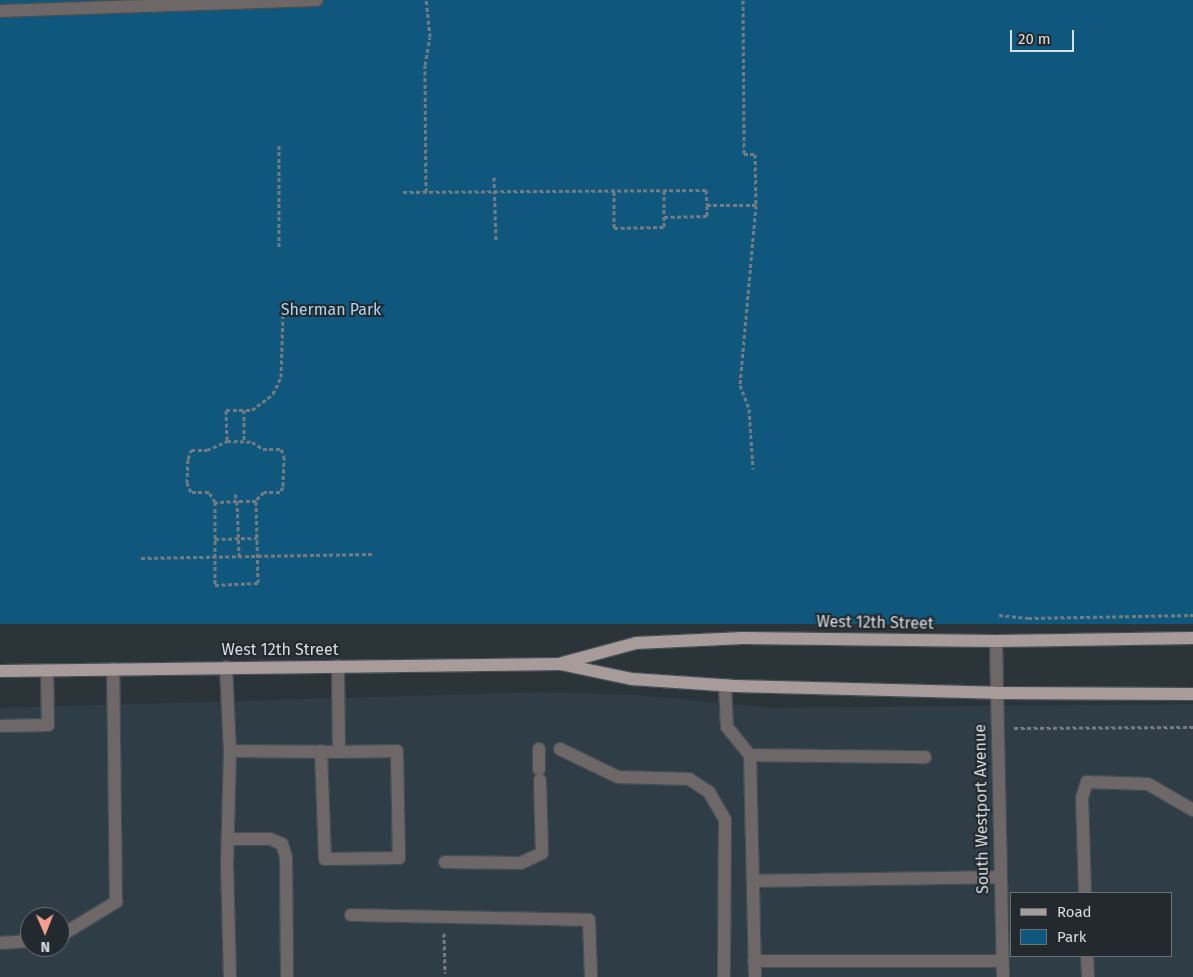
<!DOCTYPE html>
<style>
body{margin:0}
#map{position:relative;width:1193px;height:977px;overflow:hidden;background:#2b3439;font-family:"Fira Sans",sans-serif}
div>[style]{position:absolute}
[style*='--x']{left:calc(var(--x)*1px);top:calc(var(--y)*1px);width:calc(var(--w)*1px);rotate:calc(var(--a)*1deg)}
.built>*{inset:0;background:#2f3d47}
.green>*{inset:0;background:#0f577c;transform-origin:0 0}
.path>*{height:3px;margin-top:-1.5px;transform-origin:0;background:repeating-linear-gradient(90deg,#757c80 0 4px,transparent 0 6.5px)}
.roads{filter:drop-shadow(1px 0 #474f54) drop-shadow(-1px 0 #474f54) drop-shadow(0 1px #474f54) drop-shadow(0 -1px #474f54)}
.minor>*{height:12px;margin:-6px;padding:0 6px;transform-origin:6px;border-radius:6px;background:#6d6867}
.major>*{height:12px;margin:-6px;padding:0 6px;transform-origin:6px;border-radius:6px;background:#a79c9a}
span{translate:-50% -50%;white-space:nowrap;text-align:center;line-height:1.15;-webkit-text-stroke:4px #222a2f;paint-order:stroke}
.park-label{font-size:16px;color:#abd5f1}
.street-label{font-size:16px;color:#d8dee1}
.legend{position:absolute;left:1010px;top:892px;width:162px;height:65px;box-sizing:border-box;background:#222a2f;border:1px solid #6b7276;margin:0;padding:6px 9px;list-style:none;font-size:15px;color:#d8dee1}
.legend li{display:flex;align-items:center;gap:10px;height:25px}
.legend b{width:25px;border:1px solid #6b7276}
.north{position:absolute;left:20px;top:907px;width:50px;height:50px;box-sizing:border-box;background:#222a2f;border:1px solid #6b7276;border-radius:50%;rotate:179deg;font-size:14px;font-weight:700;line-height:20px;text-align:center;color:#d8dee1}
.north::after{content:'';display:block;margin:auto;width:18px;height:22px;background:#f59d8e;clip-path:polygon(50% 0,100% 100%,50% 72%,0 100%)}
.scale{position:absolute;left:1010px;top:30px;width:64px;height:22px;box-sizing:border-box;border:2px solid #d8dee1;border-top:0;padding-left:6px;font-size:15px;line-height:18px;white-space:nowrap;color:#d8dee1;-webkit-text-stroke:4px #222a2f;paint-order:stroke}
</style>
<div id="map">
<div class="built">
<div style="clip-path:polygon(evenodd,540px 692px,637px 695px,769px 708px,1193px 704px,1193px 977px,0 977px,0 708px,540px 692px,1012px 893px,1172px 893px,1172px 956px,1012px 956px,1012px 893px,540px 692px,30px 917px,60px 917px,60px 947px,30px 947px,30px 917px)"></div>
</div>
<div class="green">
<div style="left:0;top:0;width:1193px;height:624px"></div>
</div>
<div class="path">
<div style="--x:743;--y:0;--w:154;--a:89.6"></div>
<div style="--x:744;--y:154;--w:11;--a:0"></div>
<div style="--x:755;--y:154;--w:51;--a:88.9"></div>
<div style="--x:756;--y:205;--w:181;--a:95.1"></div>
<div style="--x:740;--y:385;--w:26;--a:69"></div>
<div style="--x:749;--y:409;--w:60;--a:86.2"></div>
<div style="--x:494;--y:177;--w:64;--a:88.2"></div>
<div style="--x:614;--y:191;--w:37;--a:90"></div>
<div style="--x:614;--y:228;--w:50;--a:-1.1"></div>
<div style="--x:664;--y:227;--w:37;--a:-90"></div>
<div style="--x:403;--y:192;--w:303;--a:-0.4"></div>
<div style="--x:706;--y:190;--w:15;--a:86"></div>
<div style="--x:707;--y:205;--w:49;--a:0"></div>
<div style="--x:426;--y:192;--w:127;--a:-90.5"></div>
<div style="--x:425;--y:65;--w:28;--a:-80"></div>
<div style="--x:430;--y:37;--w:37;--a:-96"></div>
<div style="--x:664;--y:217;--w:43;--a:-1.3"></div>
<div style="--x:707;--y:216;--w:11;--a:-90"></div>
<div style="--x:279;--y:247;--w:102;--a:-90"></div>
<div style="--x:244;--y:410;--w:30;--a:90"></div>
<div style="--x:227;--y:440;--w:30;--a:-92"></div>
<div style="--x:226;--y:410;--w:26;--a:0"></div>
<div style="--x:252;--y:410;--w:26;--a:-37"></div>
<div style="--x:273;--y:394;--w:19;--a:-65"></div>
<div style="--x:281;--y:377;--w:65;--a:-88.2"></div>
<div style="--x:235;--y:494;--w:7;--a:74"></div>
<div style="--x:237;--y:501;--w:22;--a:177"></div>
<div style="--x:215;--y:502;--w:83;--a:90"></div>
<div style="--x:215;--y:585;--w:43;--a:-2.7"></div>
<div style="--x:258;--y:583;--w:82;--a:-91.4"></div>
<div style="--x:256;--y:501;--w:19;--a:180"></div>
<div style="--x:237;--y:501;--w:55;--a:87.9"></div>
<div style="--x:215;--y:502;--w:12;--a:-121"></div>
<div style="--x:209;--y:492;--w:18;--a:180"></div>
<div style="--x:191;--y:492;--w:10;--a:-114"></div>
<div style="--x:187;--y:483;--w:24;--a:-88"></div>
<div style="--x:188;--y:459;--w:9;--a:-72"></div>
<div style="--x:191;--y:450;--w:16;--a:0"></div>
<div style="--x:207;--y:450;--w:22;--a:-24"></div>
<div style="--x:227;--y:441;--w:25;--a:2"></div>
<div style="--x:252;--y:442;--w:13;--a:32"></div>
<div style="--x:263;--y:449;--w:18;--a:0"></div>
<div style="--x:281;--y:449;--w:8;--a:67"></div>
<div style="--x:284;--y:456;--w:31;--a:92"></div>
<div style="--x:283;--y:487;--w:6;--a:121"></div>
<div style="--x:280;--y:492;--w:16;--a:180"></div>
<div style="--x:264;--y:492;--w:11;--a:135"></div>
<div style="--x:215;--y:539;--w:42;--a:-1.4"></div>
<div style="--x:141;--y:558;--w:231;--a:-1"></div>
<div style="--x:999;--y:615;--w:29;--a:6"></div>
<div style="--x:1028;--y:618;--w:165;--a:-1"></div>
<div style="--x:1014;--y:728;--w:179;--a:-0.3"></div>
<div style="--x:444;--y:933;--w:40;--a:88.6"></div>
</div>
<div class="roads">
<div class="minor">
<div style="--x:0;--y:11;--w:317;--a:-2"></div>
<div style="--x:996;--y:641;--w:336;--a:88.8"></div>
<div style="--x:226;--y:667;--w:84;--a:87.3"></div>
<div style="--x:230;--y:751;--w:113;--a:91.5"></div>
<div style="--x:227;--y:864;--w:113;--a:88.5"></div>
<div style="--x:725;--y:685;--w:42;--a:87.3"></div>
<div style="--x:727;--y:727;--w:36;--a:51"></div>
<div style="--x:750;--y:755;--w:222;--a:88.7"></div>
<div style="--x:0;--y:726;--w:48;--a:-1.2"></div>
<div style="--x:48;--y:725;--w:55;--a:-91"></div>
<div style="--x:539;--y:749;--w:20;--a:90"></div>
<div style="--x:560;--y:749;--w:64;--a:25.8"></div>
<div style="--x:618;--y:777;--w:71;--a:1.6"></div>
<div style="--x:689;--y:779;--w:24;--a:33"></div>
<div style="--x:709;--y:792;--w:32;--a:60"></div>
<div style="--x:725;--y:820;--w:157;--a:90.4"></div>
<div style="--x:230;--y:751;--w:109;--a:0.5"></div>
<div style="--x:339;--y:752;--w:86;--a:-90.7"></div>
<div style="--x:321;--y:751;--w:108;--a:87.9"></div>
<div style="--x:325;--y:859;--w:74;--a:-0.8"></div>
<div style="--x:399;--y:858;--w:107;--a:-91.1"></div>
<div style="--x:397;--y:751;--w:58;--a:179"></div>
<div style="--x:750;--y:755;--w:175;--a:0.7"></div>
<div style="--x:228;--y:839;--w:42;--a:0"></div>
<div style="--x:270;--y:839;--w:13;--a:23"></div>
<div style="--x:282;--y:844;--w:14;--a:73"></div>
<div style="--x:286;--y:857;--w:120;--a:89.5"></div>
<div style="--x:445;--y:862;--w:76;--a:0.8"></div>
<div style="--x:521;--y:863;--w:23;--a:-25"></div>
<div style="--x:542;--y:853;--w:73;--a:-91.6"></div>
<div style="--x:753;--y:881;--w:247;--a:-0.9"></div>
<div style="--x:1085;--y:893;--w:95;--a:-91.8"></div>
<div style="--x:1082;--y:798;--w:17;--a:-73"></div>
<div style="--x:1087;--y:782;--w:61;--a:1.9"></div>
<div style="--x:1148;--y:784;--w:52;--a:30"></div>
<div style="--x:351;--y:915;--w:238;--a:1.2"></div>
<div style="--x:589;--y:920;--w:57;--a:88"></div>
<div style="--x:60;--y:936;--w:66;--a:-31.3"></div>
<div style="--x:116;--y:902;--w:233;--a:-90.7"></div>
<div style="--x:0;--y:943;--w:30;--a:-4"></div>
<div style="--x:1087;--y:956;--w:21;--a:87"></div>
<div style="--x:754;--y:961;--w:248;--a:0"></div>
</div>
<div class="major">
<div style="--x:562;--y:663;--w:77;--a:-15.1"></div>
<div style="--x:636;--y:643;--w:107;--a:-2.7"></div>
<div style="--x:743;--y:638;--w:253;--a:0.7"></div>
<div style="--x:996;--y:641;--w:197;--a:-0.9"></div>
<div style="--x:0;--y:671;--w:560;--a:-0.72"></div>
<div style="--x:560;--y:664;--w:74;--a:11.8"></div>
<div style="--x:632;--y:679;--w:103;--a:3.9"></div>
<div style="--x:735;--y:686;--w:261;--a:1.5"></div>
<div style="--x:996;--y:693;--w:197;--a:0.3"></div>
</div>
</div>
<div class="park-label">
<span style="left:331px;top:310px">Sherman Park</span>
</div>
<div class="street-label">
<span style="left:875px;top:623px;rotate:1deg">West 12th Street</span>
<span style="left:280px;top:650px">West 12th Street</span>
<span style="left:982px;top:809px;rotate:-91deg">South Westport Avenue</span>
</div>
<ul class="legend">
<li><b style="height:6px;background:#a79c9a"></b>Road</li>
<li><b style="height:14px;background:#0f577c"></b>Park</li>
</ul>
<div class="north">N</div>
<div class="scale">20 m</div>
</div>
